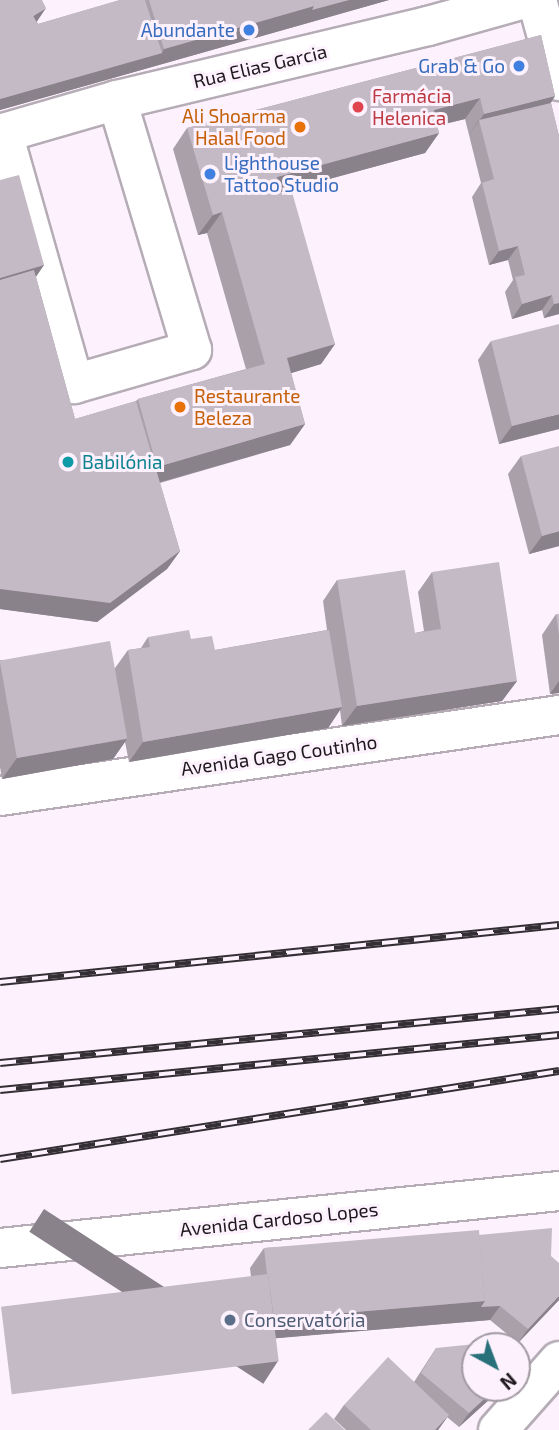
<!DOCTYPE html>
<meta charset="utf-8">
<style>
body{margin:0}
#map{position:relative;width:559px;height:1430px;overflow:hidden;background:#fcf1fc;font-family:"Exo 2",sans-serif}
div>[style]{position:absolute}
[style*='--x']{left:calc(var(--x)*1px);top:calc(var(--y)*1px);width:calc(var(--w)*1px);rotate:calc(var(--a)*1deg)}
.roads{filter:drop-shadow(2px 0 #b5acb6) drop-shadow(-2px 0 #b5acb6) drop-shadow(0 2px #b5acb6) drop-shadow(0 -2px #b5acb6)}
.minor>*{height:38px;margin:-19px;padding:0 19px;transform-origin:19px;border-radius:19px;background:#fff}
.tertiary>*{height:38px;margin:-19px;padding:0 19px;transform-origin:19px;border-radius:19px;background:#fff}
.rail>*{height:8px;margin-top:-4px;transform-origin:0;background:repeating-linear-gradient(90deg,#fcf1fc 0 16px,#342f34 0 32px);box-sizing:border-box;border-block:2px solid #342f34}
.wall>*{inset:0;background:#a9a0a9}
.shaded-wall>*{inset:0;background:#89828a;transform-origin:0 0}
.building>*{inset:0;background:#c4bac5;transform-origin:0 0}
.dots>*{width:19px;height:19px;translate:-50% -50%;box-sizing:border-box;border:4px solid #fcf1fc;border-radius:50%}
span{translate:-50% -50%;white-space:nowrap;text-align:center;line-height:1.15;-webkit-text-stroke:6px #fcf1fc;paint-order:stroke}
.shop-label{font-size:19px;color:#366cbe}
.right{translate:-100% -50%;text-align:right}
.left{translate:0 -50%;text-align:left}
.street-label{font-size:19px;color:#1c181c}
.health-label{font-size:19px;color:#be3a42}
.food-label{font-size:19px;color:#c56008}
.culture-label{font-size:19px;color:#0d838f}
.service-label{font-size:19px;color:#4e5e75}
.north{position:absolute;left:461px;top:1332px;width:70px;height:70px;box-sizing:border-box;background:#fcf1fc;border:2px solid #a29aa2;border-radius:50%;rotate:139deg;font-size:19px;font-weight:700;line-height:28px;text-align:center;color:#1c181c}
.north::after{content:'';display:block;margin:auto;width:24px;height:32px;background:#28717b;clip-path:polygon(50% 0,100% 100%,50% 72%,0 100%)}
</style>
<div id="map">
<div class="roads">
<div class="minor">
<div style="--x:537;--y:0;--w:84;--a:74.8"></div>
<div style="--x:3;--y:133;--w:261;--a:74.2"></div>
<div style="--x:74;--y:384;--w:123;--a:-16.1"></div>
<div style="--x:192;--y:350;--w:261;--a:-106.7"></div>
<div style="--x:0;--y:796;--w:565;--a:-8.24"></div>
<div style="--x:0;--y:1248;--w:562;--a:-5.82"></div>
<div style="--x:498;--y:1430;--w:92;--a:-48.5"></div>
</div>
<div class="tertiary">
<div style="--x:0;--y:134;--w:122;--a:-16.2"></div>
<div style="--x:117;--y:100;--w:320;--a:-13.4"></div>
<div style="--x:428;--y:26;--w:97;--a:-15.6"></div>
</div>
</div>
<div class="rail">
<div style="--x:0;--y:982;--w:562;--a:-5.82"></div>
<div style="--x:0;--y:1063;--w:562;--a:-5.52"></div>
<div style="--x:0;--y:1090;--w:562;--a:-5.62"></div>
<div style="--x:0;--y:1159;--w:566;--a:-8.95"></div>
</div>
<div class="wall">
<div style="clip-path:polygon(0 0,37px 22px,38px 24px,120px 0,389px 0,0 110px)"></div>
<div style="clip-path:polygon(541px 35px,555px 96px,551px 103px,559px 136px,559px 314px,544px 318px,542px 310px,512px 319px,505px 292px,513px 280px,508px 260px,489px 265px,472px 197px,481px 183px,465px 119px,437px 126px,439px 133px,425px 153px,281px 192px,335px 344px,321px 364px,291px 373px,305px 424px,290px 445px,160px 483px,180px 551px,167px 569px,97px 622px,0 609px,0 180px,44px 265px,36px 277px,75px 419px,136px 401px,138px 399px,246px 369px,207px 233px,198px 235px,173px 149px,187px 128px)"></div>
<div style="clip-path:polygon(491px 341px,559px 429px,499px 444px,478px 360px)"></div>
<div style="clip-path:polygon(521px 456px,559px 546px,529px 554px,508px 474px)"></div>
<div style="clip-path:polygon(432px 572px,517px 681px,502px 701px,342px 726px,340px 710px,328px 728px,129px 762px,125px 742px,113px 759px,2px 779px,0 767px,0 660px,115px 668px,128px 650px,141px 648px,148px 637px,191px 639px,215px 650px,327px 630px,323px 601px,337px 580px,415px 633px,424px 631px,418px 592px)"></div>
<div style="clip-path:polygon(556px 614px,559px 614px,559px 693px,550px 694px,542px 635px)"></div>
<div style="clip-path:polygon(479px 1235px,551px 1256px,559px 1300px,518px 1343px,490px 1320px,276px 1338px,263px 1384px,250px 1268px,264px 1248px)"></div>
<div style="clip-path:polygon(436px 1348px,502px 1388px,459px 1427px,447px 1417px,438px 1430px,346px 1430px,334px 1419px,344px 1405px,414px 1382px)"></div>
</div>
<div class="shaded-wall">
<div style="clip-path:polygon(349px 0,389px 0,0 110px,0 99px,162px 53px,164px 49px,314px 6px)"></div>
<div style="clip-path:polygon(46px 8px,36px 23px,33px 16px)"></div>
<div style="clip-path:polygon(555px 96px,541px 117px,479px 120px,469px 135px,484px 114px)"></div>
<div style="clip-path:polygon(480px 98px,465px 119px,419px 130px,434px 110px)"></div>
<div style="clip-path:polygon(439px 133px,425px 153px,263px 197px,277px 177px)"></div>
<div style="clip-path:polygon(222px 212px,207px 233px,198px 235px,213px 215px)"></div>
<div style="clip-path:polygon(518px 246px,508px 260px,489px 265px,499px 251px)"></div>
<div style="clip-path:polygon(44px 265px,29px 286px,0 294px,0 278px)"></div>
<div style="clip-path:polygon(552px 295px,542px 310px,512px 319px,522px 304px)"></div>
<div style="clip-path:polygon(559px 303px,559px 314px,544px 318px,554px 304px)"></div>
<div style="clip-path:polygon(335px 344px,321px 364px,272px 379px,287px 358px)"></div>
<div style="clip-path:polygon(559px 414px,559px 429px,499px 444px,512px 426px)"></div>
<div style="clip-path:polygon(305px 424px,290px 445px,143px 487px,157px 467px)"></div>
<div style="clip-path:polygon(559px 531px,559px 546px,529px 554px,542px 536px)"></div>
<div style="clip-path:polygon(180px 551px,167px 569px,97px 622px,0 609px,0 589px)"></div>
<div style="clip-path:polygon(517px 681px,502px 701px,342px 726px,357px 706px)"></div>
<div style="clip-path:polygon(559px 681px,559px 693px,550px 694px)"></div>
<div style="clip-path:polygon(342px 707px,328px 728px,129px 762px,143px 742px)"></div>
<div style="clip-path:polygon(127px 739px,113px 759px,2px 779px,17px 758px)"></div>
<div style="clip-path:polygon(559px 1296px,559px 1300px,518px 1343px,528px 1329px)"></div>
<div style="clip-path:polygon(485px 1301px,500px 1306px,490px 1320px,256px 1340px,271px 1319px)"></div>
<div style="left:278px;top:1361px;width:27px;height:279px;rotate:123deg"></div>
<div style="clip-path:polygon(496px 1388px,502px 1388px,459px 1427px,469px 1413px)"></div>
<div style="clip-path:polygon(449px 1415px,438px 1430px,435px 1430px)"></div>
</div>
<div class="building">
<div style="clip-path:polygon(0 0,42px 0,46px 8px,33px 16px,38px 24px,120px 0,145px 0,162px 53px,0 99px)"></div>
<div style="clip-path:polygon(149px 0,313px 0,314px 6px,164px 49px)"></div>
<div style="clip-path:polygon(313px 0,349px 0,312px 10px,314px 6px)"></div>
<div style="clip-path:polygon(541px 35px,555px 96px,484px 114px,480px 98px,434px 110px,439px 133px,277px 177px,282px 195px,292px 192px,335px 344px,287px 358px,305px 424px,157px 467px,138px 399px,265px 364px,222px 212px,213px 215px,187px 128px)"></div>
<div style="clip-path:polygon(551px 103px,559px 136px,559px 303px,554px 304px,552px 295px,522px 304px,515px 277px,525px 275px,518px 246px,499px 251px,482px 183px,494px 179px,479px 120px)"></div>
<div style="clip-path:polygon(19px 175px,44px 265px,0 278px,0 180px)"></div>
<div style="clip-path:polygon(34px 270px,75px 419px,136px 401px,180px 551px,110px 603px,0 589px,0 280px)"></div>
<div style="clip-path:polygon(559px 324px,559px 414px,512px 426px,491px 341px)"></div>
<div style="clip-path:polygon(559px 446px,559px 531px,542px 536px,521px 456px)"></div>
<div style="clip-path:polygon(499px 562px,517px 681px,357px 706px,337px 580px,405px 570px,415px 633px,441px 629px,432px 572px)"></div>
<div style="clip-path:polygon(556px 614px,559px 614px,559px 635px)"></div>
<div style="clip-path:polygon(189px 630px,191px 639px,212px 636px,215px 650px,329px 630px,342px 707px,143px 742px,128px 650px,150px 647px,148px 637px)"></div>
<div style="left:110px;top:641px;width:99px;height:112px;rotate:80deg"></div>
<div style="clip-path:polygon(552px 1228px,551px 1256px,559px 1263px,559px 1296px,528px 1329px,500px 1306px,481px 1307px,485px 1301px,479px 1235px)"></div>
<div style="clip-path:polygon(479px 1230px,485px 1301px,274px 1319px,268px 1274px,267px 1274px,264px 1248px)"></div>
<div style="left:268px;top:1274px;width:88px;height:269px;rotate:83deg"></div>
<div style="clip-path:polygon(495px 1342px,500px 1346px,475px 1346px,475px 1388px,496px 1388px,469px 1413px,421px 1373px,436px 1348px)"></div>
<div style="clip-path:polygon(388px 1357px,449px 1415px,435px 1430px,371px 1430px,344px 1405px)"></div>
<div style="clip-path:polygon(326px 1412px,345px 1430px,308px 1430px)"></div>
</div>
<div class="dots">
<div style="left:249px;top:30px;background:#3f7fe0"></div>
<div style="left:519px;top:66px;background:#3f7fe0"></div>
<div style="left:358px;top:107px;background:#e0444e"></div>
<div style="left:300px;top:127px;background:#e8710a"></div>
<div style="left:210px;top:174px;background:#3f7fe0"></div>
<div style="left:180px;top:407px;background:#e8710a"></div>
<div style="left:68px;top:462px;background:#0f9aa8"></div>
<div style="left:230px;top:1320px;background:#5c6f8a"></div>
</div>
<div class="shop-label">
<span class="right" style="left:235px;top:30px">Abundante</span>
<span class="right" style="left:505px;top:66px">Grab &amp; Go</span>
<span class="left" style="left:224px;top:174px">Lighthouse<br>Tattoo Studio</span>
</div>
<div class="street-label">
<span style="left:260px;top:66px;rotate:-13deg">Rua Elias Garcia</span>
<span style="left:279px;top:755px;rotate:-8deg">Avenida Gago Coutinho</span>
<span style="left:279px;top:1219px;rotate:-6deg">Avenida Cardoso Lopes</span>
</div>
<div class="health-label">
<span class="left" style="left:372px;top:107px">Farmácia<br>Helenica</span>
</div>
<div class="food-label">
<span class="right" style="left:286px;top:127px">Ali Shoarma<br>Halal Food</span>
<span class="left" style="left:194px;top:407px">Restaurante<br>Beleza</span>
</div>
<div class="culture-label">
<span class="left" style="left:82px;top:462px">Babilónia</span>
</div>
<div class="service-label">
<span class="left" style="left:244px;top:1320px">Conservatória</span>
</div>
<div class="north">N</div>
</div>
